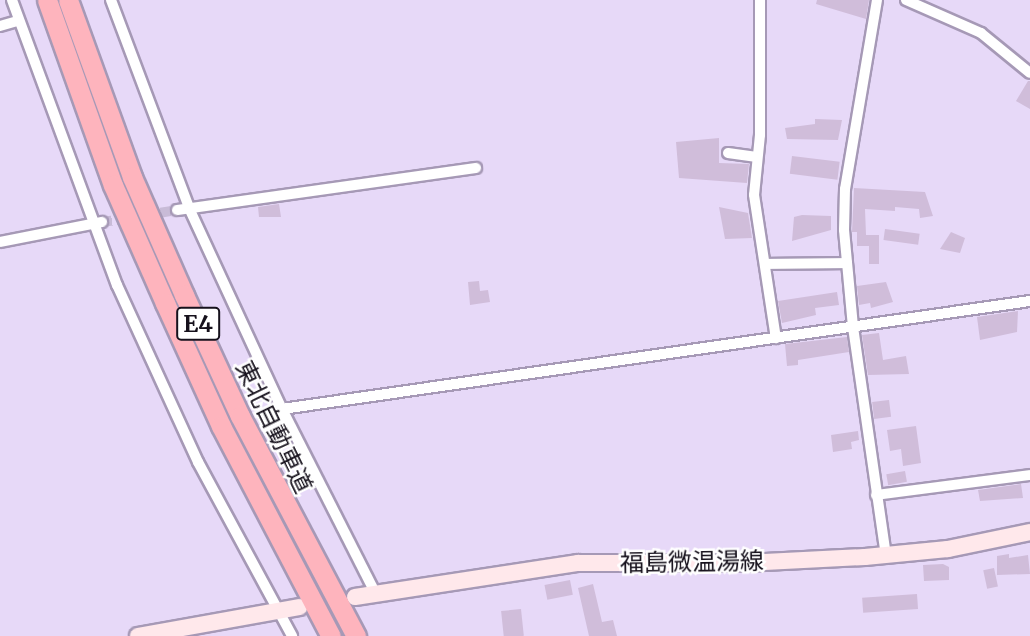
<!DOCTYPE html>
<meta charset="utf-8">
<style>
body{margin:0}
#map{position:relative;width:1030px;height:636px;overflow:hidden;background:#e7d9f8;font-family:Merriweather,"Noto Sans JP",serif}
div>[style]{position:absolute}
[style*='--x']{left:calc(var(--x)*1px);top:calc(var(--y)*1px);width:calc(var(--w)*1px);rotate:calc(var(--a)*1deg)}
.building>*{inset:0;background:#d0bdda;transform-origin:0 0}
.minor-tunnel>*{height:10px;margin-top:-5px;transform-origin:0;background:repeating-linear-gradient(90deg,#c8bbd7 0 10px,transparent 0 15px)}
.roads{filter:drop-shadow(2px 0 #a699b6) drop-shadow(-2px 0 #a699b6) drop-shadow(0 2px #a699b6) drop-shadow(0 -2px #a699b6)}
.minor>*{height:10px;margin:-5px;padding:0 5px;transform-origin:5px;border-radius:5px;background:#fff}
.secondary>*{height:16px;margin:-8px;padding:0 8px;transform-origin:8px;border-radius:8px;background:#ffe8eb}
.motorway>*{height:19px;margin:-9.5px;padding:0 9.5px;transform-origin:9.5px;border-radius:9.5px;background:#feb4bd}
span{translate:-50% -50%;white-space:nowrap;text-align:center;line-height:1.15;-webkit-text-stroke:5px #fff;paint-order:stroke}
.shield-label span{padding:2px 5px;background:#fff;border:2px solid;border-radius:5px;-webkit-text-stroke-width:0}
.shield-label{font-size:23px;color:#16111c;font-weight:700}
.street-label{font-size:24px;color:#16111c}
</style>
<div id="map">
<div class="building">
<div style="clip-path:polygon(817px 0,869px 0,866px 19px,816px 4px)"></div>
<div style="clip-path:polygon(1028px 81px,1030px 81px,1030px 109px,1016px 101px)"></div>
<div style="clip-path:polygon(815px 119px,842px 120px,838px 140px,787px 139px,785px 128px,815px 124px)"></div>
<div style="clip-path:polygon(719px 138px,719px 163px,749px 164px,747px 183px,679px 178px,676px 142px)"></div>
<div style="left:792px;top:156px;width:48px;height:18px;rotate:7deg"></div>
<div style="clip-path:polygon(854px 188px,925px 192px,933px 216px,920px 218px,919px 209px,895px 207px,895px 211px,865px 209px,866px 235px,879px 235px,879px 264px,869px 264px,869px 246px,857px 246px,857px 232px,852px 232px)"></div>
<div style="clip-path:polygon(279px 204px,281px 217px,259px 217px,258px 207px)"></div>
<div style="clip-path:polygon(719px 207px,748px 213px,752px 238px,725px 239px)"></div>
<div style="clip-path:polygon(802px 215px,831px 216px,831px 230px,792px 241px,794px 217px)"></div>
<div style="left:885px;top:229px;width:35px;height:11px;rotate:8deg"></div>
<div style="clip-path:polygon(951px 232px,965px 238px,960px 253px,940px 249px)"></div>
<div style="clip-path:polygon(479px 281px,480px 291px,488px 290px,490px 302px,470px 305px,468px 282px)"></div>
<div style="clip-path:polygon(886px 282px,893px 302px,871px 308px,870px 303px,859px 305px,857px 286px)"></div>
<div style="clip-path:polygon(837px 292px,839px 305px,815px 308px,816px 315px,782px 323px,778px 301px)"></div>
<div style="clip-path:polygon(1018px 311px,1017px 332px,980px 340px,977px 317px)"></div>
<div style="clip-path:polygon(879px 333px,883px 360px,906px 356px,909px 374px,868px 375px,862px 335px)"></div>
<div style="clip-path:polygon(847px 337px,849px 352px,798px 360px,798px 365px,787px 366px,785px 344px)"></div>
<div style="left:889px;top:400px;width:17px;height:17px;rotate:83deg"></div>
<div style="clip-path:polygon(916px 426px,921px 463px,903px 466px,901px 449px,890px 451px,887px 430px)"></div>
<div style="clip-path:polygon(858px 431px,859px 440px,851px 442px,852px 449px,833px 452px,831px 435px)"></div>
<div style="left:905px;top:471px;width:11px;height:19px;rotate:80deg"></div>
<div style="clip-path:polygon(1021px 484px,1023px 498px,980px 501px,978px 490px)"></div>
<div style="clip-path:polygon(1009px 554px,1009px 558px,1028px 555px,1030px 574px,997px 575px,997px 556px)"></div>
<div style="clip-path:polygon(943px 564px,949px 567px,949px 580px,924px 581px,923px 565px)"></div>
<div style="left:994px;top:568px;width:19px;height:11px;rotate:78deg"></div>
<div style="left:570px;top:580px;width:15px;height:26px;rotate:79deg"></div>
<div style="clip-path:polygon(593px 584px,602px 622px,613px 620px,617px 636px,589px 636px,578px 588px)"></div>
<div style="left:917px;top:594px;width:15px;height:55px;rotate:86deg"></div>
<div style="left:521px;top:609px;width:27px;height:20px;rotate:84deg"></div>
</div>
<div class="minor-tunnel">
<div style="--x:146;--y:215;--w:31;--a:-9"></div>
<div style="--x:102;--y:222;--w:28;--a:-8"></div>
</div>
<div class="roads">
<div class="minor">
<div style="--x:12;--y:0;--w:304;--a:69.8"></div>
<div style="--x:117;--y:285;--w:195;--a:65.4"></div>
<div style="--x:198;--y:462;--w:198;--a:61.6"></div>
<div style="--x:111;--y:0;--w:222;--a:69.4"></div>
<div style="--x:189;--y:208;--w:221;--a:65.2"></div>
<div style="--x:282;--y:409;--w:208;--a:63.1"></div>
<div style="--x:760;--y:0;--w:135;--a:90"></div>
<div style="--x:760;--y:135;--w:60;--a:95.7"></div>
<div style="--x:754;--y:195;--w:145;--a:81.3"></div>
<div style="--x:877;--y:0;--w:192;--a:99.6"></div>
<div style="--x:845;--y:189;--w:41;--a:91.4"></div>
<div style="--x:844;--y:230;--w:97;--a:84.7"></div>
<div style="--x:853;--y:327;--w:230;--a:81.8"></div>
<div style="--x:906;--y:0;--w:82;--a:23.7"></div>
<div style="--x:981;--y:33;--w:63;--a:39.2"></div>
<div style="--x:0;--y:26;--w:18;--a:-16"></div>
<div style="--x:728;--y:153;--w:29;--a:8"></div>
<div style="--x:177;--y:210;--w:302;--a:-8"></div>
<div style="--x:0;--y:242;--w:104;--a:-11.1"></div>
<div style="--x:765;--y:264;--w:82;--a:-0.7"></div>
<div style="--x:282;--y:409;--w:756;--a:-8.22"></div>
<div style="--x:876;--y:495;--w:155;--a:-7.4"></div>
</div>
<div class="secondary">
<div style="--x:355;--y:597;--w:226;--a:-8.7"></div>
<div style="--x:578;--y:563;--w:167;--a:0"></div>
<div style="--x:745;--y:563;--w:120;--a:-2.9"></div>
<div style="--x:865;--y:557;--w:83;--a:-5.5"></div>
<div style="--x:948;--y:549;--w:84;--a:-11.7"></div>
<div style="--x:138;--y:636;--w:164;--a:-10.2"></div>
</div>
<div class="motorway">
<div style="--x:47;--y:0;--w:196;--a:70.4"></div>
<div style="--x:113;--y:185;--w:129;--a:66.2"></div>
<div style="--x:165;--y:303;--w:135;--a:65.5"></div>
<div style="--x:221;--y:426;--w:237;--a:62.4"></div>
<div style="--x:68;--y:0;--w:188;--a:70.1"></div>
<div style="--x:132;--y:177;--w:129;--a:66.2"></div>
<div style="--x:184;--y:295;--w:133;--a:65.2"></div>
<div style="--x:240;--y:416;--w:249;--a:62.2"></div>
</div>
</div>
<div class="shield-label">
<span style="left:198px;top:324px">E4</span>
</div>
<div class="street-label">
<span style="left:274px;top:427px;rotate:64deg">東北自動車道</span>
<span style="left:692px;top:562px;rotate:-1deg">福島微温湯線</span>
</div>
</div>
